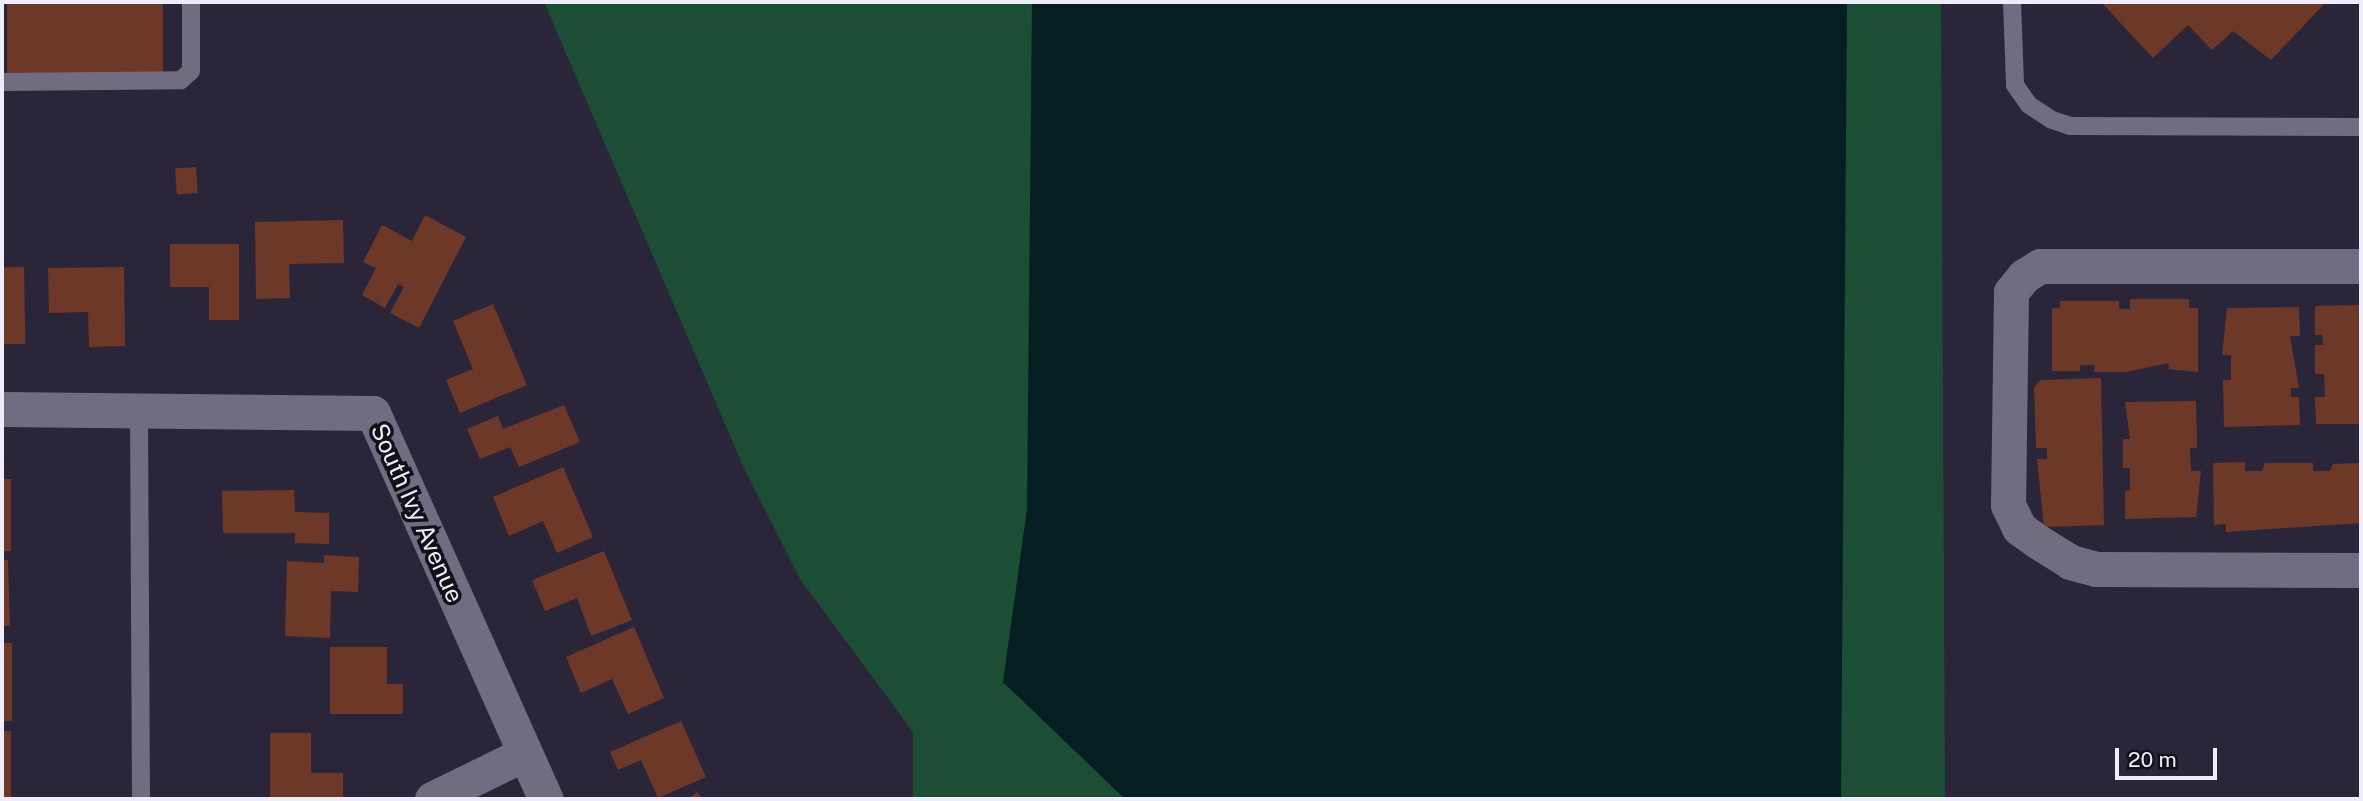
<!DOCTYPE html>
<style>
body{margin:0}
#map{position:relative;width:2363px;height:801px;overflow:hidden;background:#2b2539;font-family:"Public Sans",sans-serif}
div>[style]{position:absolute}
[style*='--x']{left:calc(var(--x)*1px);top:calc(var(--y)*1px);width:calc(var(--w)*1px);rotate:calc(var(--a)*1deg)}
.green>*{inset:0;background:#1c4e36}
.water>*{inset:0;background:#041e21}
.building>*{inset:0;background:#6e3828;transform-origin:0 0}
.service>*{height:18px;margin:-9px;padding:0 9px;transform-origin:9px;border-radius:9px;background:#726c83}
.minor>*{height:35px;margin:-17.5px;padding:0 17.5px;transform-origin:17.5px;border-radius:17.5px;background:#726c83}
span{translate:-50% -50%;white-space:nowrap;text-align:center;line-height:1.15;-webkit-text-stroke:7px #121019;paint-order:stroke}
.street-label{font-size:24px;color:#f0edfb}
.frame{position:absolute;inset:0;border:4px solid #f0edfb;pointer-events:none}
.scale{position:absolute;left:2115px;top:748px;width:102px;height:32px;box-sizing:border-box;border:4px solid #f0edfb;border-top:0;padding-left:9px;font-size:21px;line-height:24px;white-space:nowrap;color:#f0edfb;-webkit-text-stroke:5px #121019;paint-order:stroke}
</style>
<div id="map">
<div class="green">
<div style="clip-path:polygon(544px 2px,1941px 2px,1945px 799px,913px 799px,913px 732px,800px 579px,743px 466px)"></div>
</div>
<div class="water">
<div style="clip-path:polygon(1032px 2px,1847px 2px,1841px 799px,1125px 799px,1003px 682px,1027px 509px)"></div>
</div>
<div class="building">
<div style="left:7px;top:2px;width:156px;height:80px"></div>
<div style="clip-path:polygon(2101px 2px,2326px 2px,2271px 60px,2233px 31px,2212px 50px,2188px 25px,2153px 58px)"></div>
<div style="left:196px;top:167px;width:26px;height:21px;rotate:86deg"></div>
<div style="clip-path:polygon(425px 215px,466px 237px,419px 328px,390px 313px,404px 287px,398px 284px,385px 308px,362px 295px,376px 268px,363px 262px,382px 225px,412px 241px)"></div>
<div style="clip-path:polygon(343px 220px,344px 263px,289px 264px,290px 298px,256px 299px,255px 222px)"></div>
<div style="clip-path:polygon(170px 244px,239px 244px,239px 320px,209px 320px,209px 287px,170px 287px)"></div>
<div style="left:24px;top:267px;width:77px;height:22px;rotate:89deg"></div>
<div style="clip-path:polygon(124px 267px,125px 346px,89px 347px,88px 312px,49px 313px,48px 268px)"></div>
<div style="clip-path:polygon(2130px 299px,2189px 299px,2189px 308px,2198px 308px,2198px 372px,2169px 369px,2168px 363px,2126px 372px,2094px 372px,2095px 365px,2080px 365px,2080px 371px,2052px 371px,2052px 308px,2060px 308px,2060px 301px,2119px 301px,2119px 309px,2130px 309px)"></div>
<div style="clip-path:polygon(493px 304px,527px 385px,460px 413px,446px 380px,473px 369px,453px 321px)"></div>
<div style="clip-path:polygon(2361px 305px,2361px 424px,2316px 424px,2315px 397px,2325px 397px,2324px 374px,2315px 374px,2315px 345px,2323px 345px,2322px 335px,2315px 335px,2315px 306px)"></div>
<div style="clip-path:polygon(2299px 307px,2300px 336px,2290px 336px,2299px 388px,2291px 388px,2291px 397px,2299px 397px,2300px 425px,2224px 427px,2223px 380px,2231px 380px,2231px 355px,2222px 355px,2227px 308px)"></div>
<div style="clip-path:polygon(2101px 378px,2104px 525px,2044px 527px,2037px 459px,2047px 459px,2047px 448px,2036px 448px,2034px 387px,2041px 380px)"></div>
<div style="clip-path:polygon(2196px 401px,2197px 448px,2190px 448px,2191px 471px,2201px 471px,2196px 517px,2125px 519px,2125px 491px,2130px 490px,2130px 468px,2123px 468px,2123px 439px,2130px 439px,2125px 402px)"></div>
<div style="clip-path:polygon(564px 405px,580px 442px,519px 467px,510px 447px,480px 459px,467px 429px,498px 416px,503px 429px)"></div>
<div style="clip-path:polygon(2245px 462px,2245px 471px,2262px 471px,2265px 463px,2313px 463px,2313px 471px,2330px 471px,2333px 464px,2359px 463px,2361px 523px,2226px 532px,2226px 524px,2214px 525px,2213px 463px)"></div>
<div style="clip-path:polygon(563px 467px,593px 537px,557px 553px,543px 521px,509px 536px,493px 497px)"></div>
<div style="left:2px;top:479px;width:9px;height:72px"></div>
<div style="clip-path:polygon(294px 490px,295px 512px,329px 513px,329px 544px,295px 543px,295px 533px,223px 533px,222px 491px)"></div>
<div style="clip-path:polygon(604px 551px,632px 620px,591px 636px,577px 598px,545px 611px,532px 580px)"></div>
<div style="clip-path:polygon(324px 555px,359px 557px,358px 592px,331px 591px,330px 638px,285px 636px,287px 561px,324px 563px)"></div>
<div style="clip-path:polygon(2px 560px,8px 560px,10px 626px,2px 626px)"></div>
<div style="clip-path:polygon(634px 627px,664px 698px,628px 714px,612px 679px,581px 693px,566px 657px)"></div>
<div style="left:2px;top:643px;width:10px;height:78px"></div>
<div style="clip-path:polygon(330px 647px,387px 647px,387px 684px,403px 684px,403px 714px,330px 714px)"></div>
<div style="clip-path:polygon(681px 721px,706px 777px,658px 798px,641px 760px,618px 770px,610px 752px)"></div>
<div style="left:2px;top:731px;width:9px;height:68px"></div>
<div style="clip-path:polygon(270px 733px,311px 733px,311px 773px,343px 773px,343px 799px,270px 799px)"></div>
<div style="clip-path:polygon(697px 792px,703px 799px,688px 799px)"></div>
</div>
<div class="service">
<div style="--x:2012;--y:2;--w:83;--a:87.9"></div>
<div style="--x:2015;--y:85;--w:24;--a:55"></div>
<div style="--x:2029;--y:105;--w:27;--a:33"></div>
<div style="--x:2052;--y:120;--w:19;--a:18"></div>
<div style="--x:2070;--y:126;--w:291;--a:0.2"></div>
<div style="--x:2;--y:82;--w:179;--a:-0.6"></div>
<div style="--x:181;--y:80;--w:13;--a:-42"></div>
<div style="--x:191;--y:71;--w:69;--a:-90"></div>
<div style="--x:139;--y:415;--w:384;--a:89.7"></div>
</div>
<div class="minor">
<div style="--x:2361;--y:266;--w:321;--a:180"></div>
<div style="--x:2040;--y:266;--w:19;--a:148"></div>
<div style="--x:2024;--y:276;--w:21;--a:129"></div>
<div style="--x:2011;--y:292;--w:213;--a:90.8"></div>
<div style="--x:2008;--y:505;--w:25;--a:64"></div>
<div style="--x:2019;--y:528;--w:22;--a:36"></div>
<div style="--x:2037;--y:541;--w:39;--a:32"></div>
<div style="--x:2070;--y:562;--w:27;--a:15"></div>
<div style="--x:2096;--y:569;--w:265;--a:0.2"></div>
<div style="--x:2;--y:409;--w:371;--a:0.6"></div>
<div style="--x:373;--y:413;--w:423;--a:65.9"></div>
<div style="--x:432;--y:799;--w:102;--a:-26.1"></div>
</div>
<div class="street-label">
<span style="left:417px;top:513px;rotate:66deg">South Ivy Avenue</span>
</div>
<div class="frame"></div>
<div class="scale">20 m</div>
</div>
